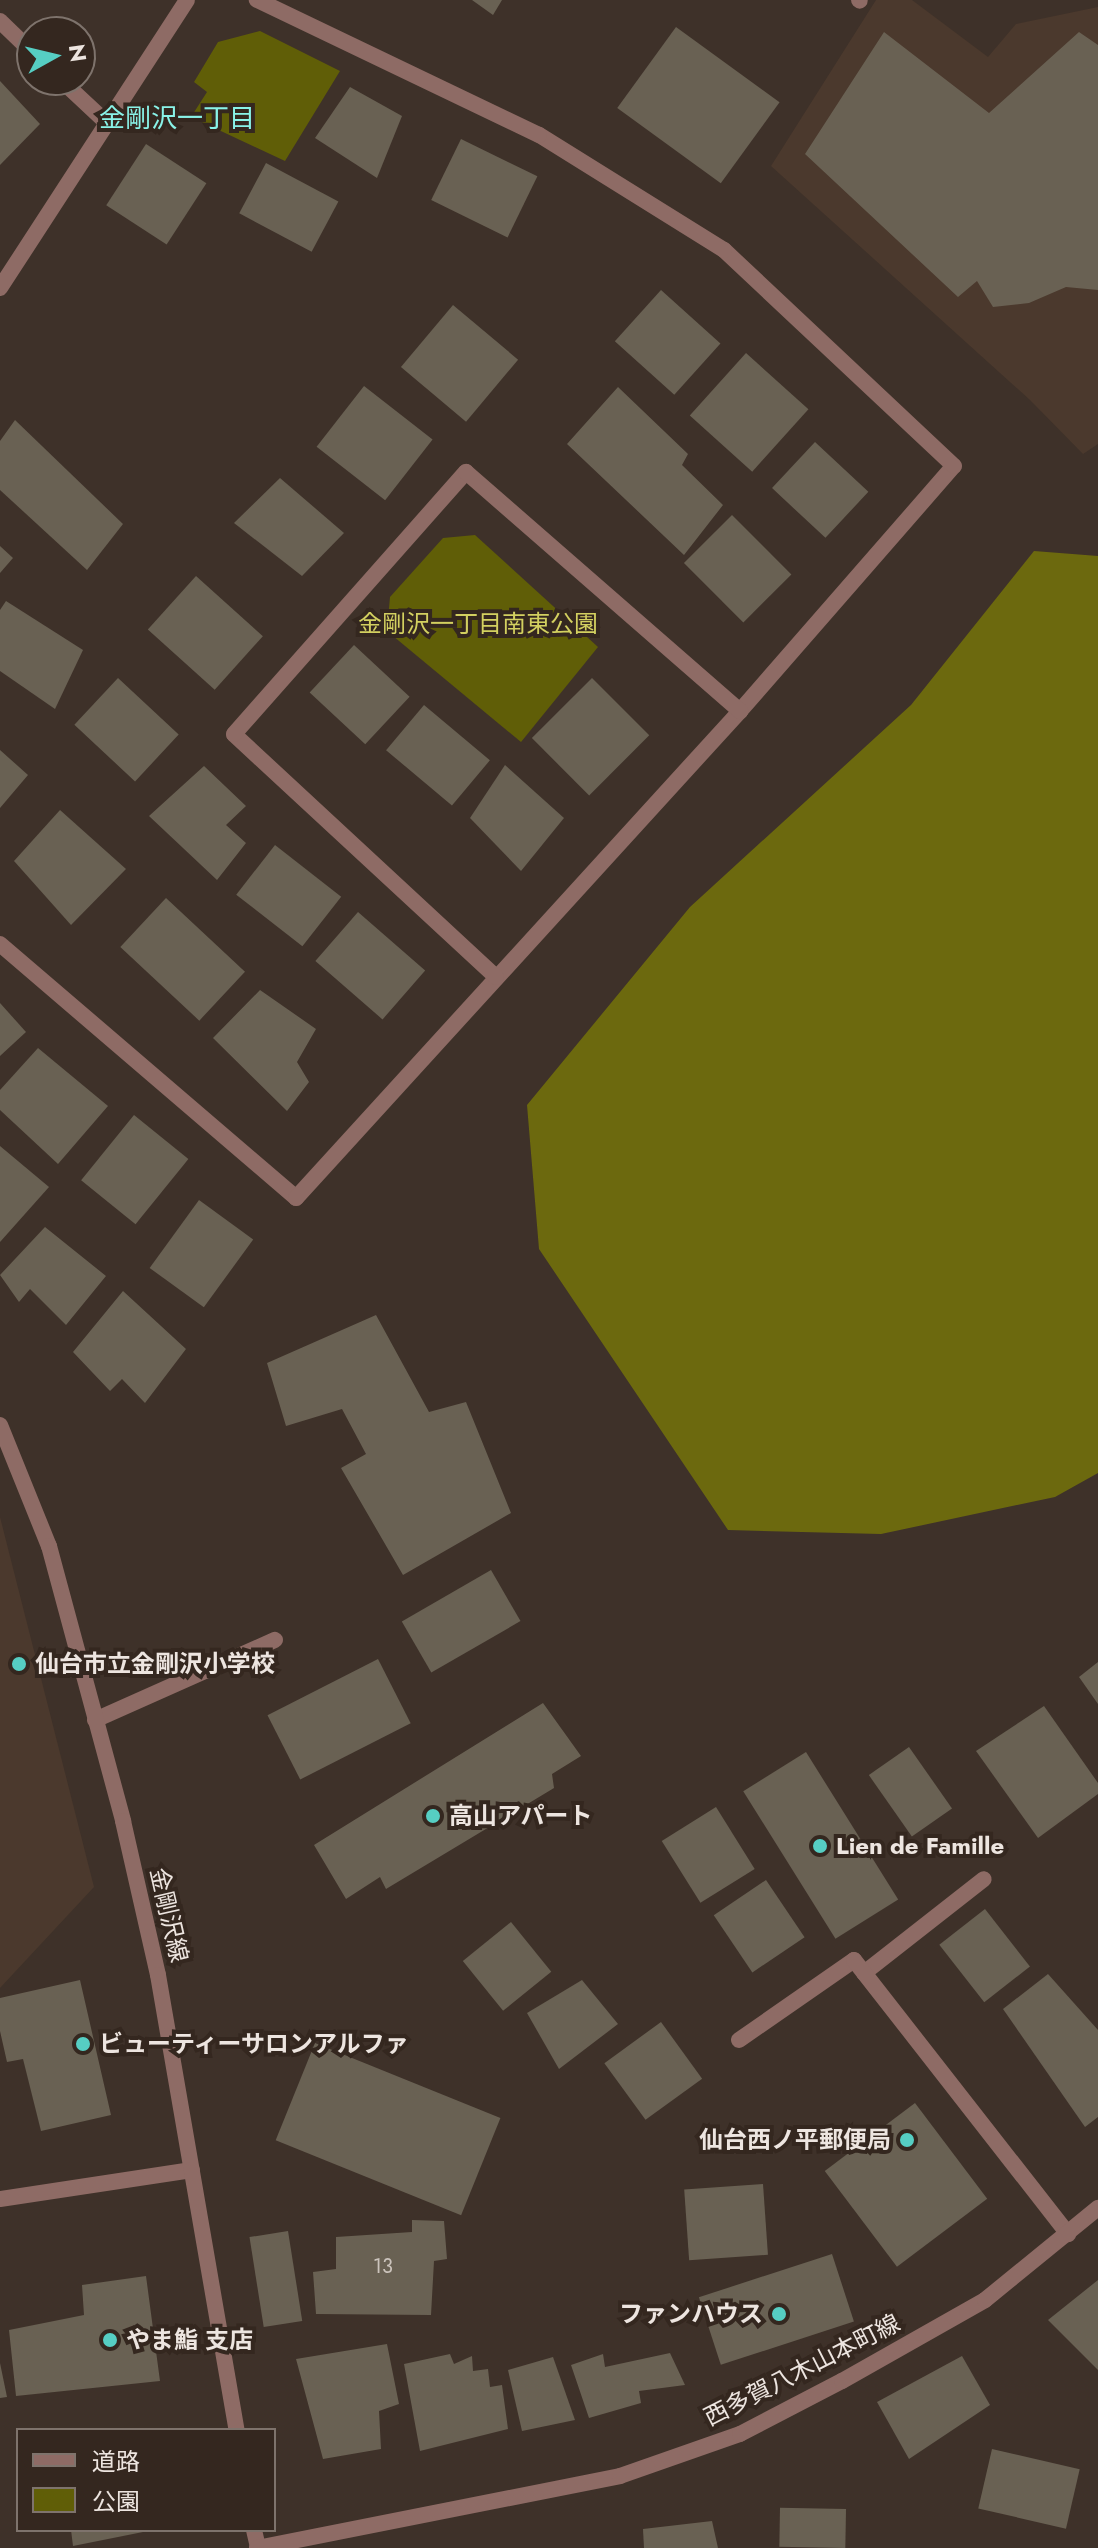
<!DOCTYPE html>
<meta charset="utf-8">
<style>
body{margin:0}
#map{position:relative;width:1098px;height:2548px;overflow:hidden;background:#3e3129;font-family:Jost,"Noto Sans JP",sans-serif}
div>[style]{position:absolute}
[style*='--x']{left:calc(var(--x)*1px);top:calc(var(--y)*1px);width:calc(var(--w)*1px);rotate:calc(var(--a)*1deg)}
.built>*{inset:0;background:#4b392d}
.green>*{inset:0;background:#605e07}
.forest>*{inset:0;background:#6c690e}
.building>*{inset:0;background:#696153;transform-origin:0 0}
.minor>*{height:16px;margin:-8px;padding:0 8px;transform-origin:8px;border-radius:8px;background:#8e6b65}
.tertiary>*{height:16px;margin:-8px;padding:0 8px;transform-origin:8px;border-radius:8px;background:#8e6b65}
.dots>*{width:22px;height:22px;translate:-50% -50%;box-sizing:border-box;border:4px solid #34271f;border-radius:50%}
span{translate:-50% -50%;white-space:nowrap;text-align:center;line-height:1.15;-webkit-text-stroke:8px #34271f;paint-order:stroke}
.number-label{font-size:20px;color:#ccc4bd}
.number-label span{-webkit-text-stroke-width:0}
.park-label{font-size:24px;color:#d3d060}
.poi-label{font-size:24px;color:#ede5e0;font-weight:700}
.left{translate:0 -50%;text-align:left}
.right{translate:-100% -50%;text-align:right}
.street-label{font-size:24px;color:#ede5e0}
.neighbourhood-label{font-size:26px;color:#89f3e8}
.legend{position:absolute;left:16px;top:2428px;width:260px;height:104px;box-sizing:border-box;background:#34271f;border:2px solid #7e736c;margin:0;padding:10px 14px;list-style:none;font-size:24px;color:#ede5e0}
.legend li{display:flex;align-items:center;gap:16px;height:40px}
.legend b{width:40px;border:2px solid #7e736c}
.north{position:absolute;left:16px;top:16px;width:80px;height:80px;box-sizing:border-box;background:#34271f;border:2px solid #7e736c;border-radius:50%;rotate:82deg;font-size:22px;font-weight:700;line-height:32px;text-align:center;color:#ede5e0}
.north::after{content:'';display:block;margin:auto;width:28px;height:36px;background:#56cec3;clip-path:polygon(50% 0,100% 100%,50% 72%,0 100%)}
</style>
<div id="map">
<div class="built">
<div style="clip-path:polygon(876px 0,912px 0,988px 57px,1016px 24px,1098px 7px,1098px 444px,1083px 454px,1030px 400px,771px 166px)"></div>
<div style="clip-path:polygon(0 1517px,94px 1887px,0 1988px)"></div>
</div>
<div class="green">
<div style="clip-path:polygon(260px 31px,340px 71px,285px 161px,191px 117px,207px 92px,194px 82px,218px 42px)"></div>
<div style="clip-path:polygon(475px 535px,598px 647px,521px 742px,387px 631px,390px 597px,443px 538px)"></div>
</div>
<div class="forest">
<div style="clip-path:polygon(1034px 551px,1098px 556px,1098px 1473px,1055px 1497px,881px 1534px,728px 1530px,539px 1249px,527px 1105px,690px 907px,911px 705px)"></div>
</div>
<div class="building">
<div style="clip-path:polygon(472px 0,502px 0,493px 15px)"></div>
<div style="left:676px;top:27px;width:128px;height:100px;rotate:36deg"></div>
<div style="clip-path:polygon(884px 32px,989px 113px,1079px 32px,1098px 45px,1098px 290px,1066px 287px,1029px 303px,993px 307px,977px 281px,958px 297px,805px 154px)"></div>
<div style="clip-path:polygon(0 81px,40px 124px,0 165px)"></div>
<div style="clip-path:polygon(350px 87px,402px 116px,377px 178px,315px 138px)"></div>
<div style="left:461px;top:139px;width:85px;height:68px;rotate:26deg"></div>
<div style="left:146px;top:144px;width:72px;height:73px;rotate:33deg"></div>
<div style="left:266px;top:163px;width:82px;height:57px;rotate:28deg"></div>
<div style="left:661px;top:290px;width:80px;height:69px;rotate:42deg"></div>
<div style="left:453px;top:305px;width:85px;height:81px;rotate:40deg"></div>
<div style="left:746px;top:353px;width:84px;height:84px;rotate:42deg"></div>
<div style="left:364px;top:386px;width:87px;height:77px;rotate:38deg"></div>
<div style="clip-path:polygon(618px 387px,688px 454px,682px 465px,723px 505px,684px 555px,567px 444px)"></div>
<div style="clip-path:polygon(15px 420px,123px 524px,87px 570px,0 490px,0 441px)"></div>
<div style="left:815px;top:442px;width:73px;height:63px;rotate:43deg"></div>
<div style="clip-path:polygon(280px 478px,344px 533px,302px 576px,234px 523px)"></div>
<div style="left:732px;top:515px;width:84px;height:68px;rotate:45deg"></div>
<div style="clip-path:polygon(0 546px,13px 558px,0 573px)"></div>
<div style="left:196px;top:576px;width:90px;height:72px;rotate:42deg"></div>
<div style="clip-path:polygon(6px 601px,83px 650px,55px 709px,0 671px,0 610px)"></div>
<div style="left:354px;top:645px;width:76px;height:65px;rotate:43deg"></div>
<div style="left:118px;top:678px;width:83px;height:64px;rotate:43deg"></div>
<div style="left:592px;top:678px;width:81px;height:85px;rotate:45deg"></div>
<div style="left:424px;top:705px;width:86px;height:59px;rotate:40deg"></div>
<div style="clip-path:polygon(0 750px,28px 775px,0 808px)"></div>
<div style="clip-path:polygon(505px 765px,564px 818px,521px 871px,470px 818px)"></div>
<div style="clip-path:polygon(204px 766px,246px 806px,226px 825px,246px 843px,217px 880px,149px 816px)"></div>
<div style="clip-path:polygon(60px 810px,126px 869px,71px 925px,14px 861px)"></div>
<div style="left:275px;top:845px;width:84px;height:63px;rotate:38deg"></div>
<div style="left:166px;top:898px;width:108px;height:67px;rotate:43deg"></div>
<div style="left:358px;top:912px;width:89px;height:65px;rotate:41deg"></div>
<div style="clip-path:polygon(260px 990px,316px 1029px,297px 1062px,309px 1082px,287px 1111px,213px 1038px)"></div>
<div style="clip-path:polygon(0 1003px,26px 1032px,0 1056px)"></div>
<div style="clip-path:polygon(38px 1048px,108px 1106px,58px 1164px,0 1110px,0 1090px)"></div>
<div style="left:134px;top:1115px;width:70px;height:84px;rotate:39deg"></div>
<div style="clip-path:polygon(0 1146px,49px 1187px,0 1242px)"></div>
<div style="left:199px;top:1200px;width:67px;height:84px;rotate:36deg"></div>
<div style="clip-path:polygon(45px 1227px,106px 1276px,66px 1325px,30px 1289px,19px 1302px,0 1275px)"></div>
<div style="clip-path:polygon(123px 1291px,186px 1349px,145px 1403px,122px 1379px,110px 1391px,73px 1352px)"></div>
<div style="clip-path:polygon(376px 1315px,429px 1412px,466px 1402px,511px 1513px,403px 1575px,341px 1468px,366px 1454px,342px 1409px,286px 1426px,267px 1363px)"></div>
<div style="left:491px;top:1570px;width:59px;height:103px;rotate:60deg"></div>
<div style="left:378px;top:1659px;width:72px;height:124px;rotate:63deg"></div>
<div style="clip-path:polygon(1098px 1662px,1098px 1704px,1079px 1677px)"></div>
<div style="clip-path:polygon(543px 1703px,581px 1756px,552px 1774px,554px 1788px,386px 1889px,380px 1877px,346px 1899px,314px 1845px)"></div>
<div style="clip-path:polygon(1044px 1706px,1098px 1783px,1098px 1794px,1038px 1838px,976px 1751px)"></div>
<div style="left:909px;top:1747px;width:75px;height:49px;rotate:55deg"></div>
<div style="left:806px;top:1752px;width:174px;height:74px;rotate:58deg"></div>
<div style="left:716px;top:1807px;width:73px;height:64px;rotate:58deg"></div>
<div style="left:766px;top:1880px;width:69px;height:63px;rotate:56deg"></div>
<div style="left:985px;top:1909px;width:73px;height:58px;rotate:52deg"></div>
<div style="left:511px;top:1922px;width:64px;height:62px;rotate:51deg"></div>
<div style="clip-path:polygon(1048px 1974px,1098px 2030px,1098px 2117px,1085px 2127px,1003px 2009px)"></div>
<div style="clip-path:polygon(80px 1980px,111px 2115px,41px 2131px,23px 2059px,7px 2062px,0 2031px,0 1998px)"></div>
<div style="clip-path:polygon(582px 1980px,618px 2024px,559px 2069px,527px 2013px)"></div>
<div style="left:661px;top:2022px;width:70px;height:70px;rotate:54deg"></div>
<div style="left:315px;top:2043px;width:200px;height:105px;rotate:22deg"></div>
<div style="left:915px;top:2103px;width:120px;height:113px;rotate:53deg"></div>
<div style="left:763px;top:2184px;width:71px;height:79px;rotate:86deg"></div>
<div style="clip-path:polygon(412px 2220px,444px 2221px,447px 2259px,434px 2261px,431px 2315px,316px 2314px,313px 2272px,336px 2269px,336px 2237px,412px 2232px)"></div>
<div style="left:288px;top:2231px;width:91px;height:39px;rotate:81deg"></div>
<div style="left:832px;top:2254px;width:71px;height:140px;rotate:72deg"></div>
<div style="clip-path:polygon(146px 2276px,160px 2381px,16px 2396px,9px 2330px,84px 2315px,82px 2285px)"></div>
<div style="clip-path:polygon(1098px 2280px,1098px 2370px,1048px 2320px)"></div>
<div style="clip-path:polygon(387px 2344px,399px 2404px,379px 2411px,381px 2449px,323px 2459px,296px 2359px)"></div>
<div style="clip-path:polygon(670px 2353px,685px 2385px,639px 2391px,641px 2403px,589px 2418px,571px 2365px,603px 2354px,605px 2367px)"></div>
<div style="clip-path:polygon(450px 2354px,454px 2364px,472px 2356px,473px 2371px,488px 2369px,490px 2387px,502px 2385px,508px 2429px,420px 2451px,404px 2364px)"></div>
<div style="clip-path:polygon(962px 2356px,990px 2405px,909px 2459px,877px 2402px)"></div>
<div style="clip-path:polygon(553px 2357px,575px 2420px,522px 2431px,508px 2370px)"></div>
<div style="clip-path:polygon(0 2363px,7px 2397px,0 2398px)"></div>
<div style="left:992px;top:2449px;width:90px;height:61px;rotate:13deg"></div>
<div style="left:846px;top:2509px;width:39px;height:66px;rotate:91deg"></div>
<div style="clip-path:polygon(712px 2521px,718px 2548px,644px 2548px,643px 2529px)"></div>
<div style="clip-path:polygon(71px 2530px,147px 2530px,148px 2531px,73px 2546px)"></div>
</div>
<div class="minor">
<div style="--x:859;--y:0;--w:1;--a:45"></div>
<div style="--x:0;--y:21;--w:45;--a:44.1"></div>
<div style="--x:61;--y:80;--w:62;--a:43"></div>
<div style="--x:0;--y:944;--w:390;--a:40.6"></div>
<div style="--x:296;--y:1198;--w:659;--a:-47.64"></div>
<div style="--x:740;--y:711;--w:325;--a:-48.9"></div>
<div style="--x:954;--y:466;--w:316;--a:-136.8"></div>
<div style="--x:724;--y:250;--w:218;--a:-148.1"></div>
<div style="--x:539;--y:135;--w:313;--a:-154.4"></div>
<div style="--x:496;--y:977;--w:357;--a:-137.2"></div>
<div style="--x:234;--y:734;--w:350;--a:-48.5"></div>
<div style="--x:466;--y:472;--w:364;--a:41.1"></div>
<div style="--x:95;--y:1720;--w:197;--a:-24"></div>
<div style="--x:864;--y:1973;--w:152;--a:-38.1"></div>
<div style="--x:739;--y:2040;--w:140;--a:-34.8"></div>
<div style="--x:854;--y:1960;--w:348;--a:52"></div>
<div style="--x:0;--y:2199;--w:194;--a:-8.6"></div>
</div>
<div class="tertiary">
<div style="--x:0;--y:288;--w:343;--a:-57"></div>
<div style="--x:0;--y:1425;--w:131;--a:68"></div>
<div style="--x:49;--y:1546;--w:285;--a:74.9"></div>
<div style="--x:123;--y:1821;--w:158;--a:77.2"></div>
<div style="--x:158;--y:1975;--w:462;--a:80.2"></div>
<div style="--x:254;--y:2530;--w:18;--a:77"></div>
<div style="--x:257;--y:2548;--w:370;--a:-11.2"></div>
<div style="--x:620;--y:2476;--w:127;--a:-19.3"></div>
<div style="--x:740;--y:2434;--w:115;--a:-27.5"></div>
<div style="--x:842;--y:2381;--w:164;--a:-29.5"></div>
<div style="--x:985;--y:2300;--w:146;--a:-39.2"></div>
</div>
<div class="dots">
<div style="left:19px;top:1664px;background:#56cec3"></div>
<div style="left:433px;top:1816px;background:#56cec3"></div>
<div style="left:820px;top:1846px;background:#56cec3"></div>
<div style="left:83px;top:2044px;background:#56cec3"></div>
<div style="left:907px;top:2140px;background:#56cec3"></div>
<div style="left:779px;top:2314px;background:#56cec3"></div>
<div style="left:110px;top:2340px;background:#56cec3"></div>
</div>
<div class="number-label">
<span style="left:383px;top:2266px">13</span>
</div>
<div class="park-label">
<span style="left:478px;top:624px">金剛沢一丁目南東公園</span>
</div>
<div class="poi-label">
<span class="left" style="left:35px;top:1664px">仙台市立金剛沢小学校</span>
<span class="left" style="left:449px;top:1816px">高山アパート</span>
<span class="left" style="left:836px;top:1846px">Lien de Famille</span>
<span class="left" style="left:99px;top:2044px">ビューティーサロンアルファ</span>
<span class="right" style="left:891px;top:2140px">仙台西ノ平郵便局</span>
<span class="right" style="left:763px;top:2314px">ファンハウス</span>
<span class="left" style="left:126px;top:2340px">やま鮨 支店</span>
</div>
<div class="street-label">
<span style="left:169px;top:1915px;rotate:77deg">金剛沢線</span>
<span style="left:802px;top:2370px;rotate:-27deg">西多賀八木山本町線</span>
</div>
<div class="neighbourhood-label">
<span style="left:177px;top:119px">金剛沢一丁目</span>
</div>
<ul class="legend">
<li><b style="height:10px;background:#8e6b65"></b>道路</li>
<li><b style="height:22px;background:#605e07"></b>公園</li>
</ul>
<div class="north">N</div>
</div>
